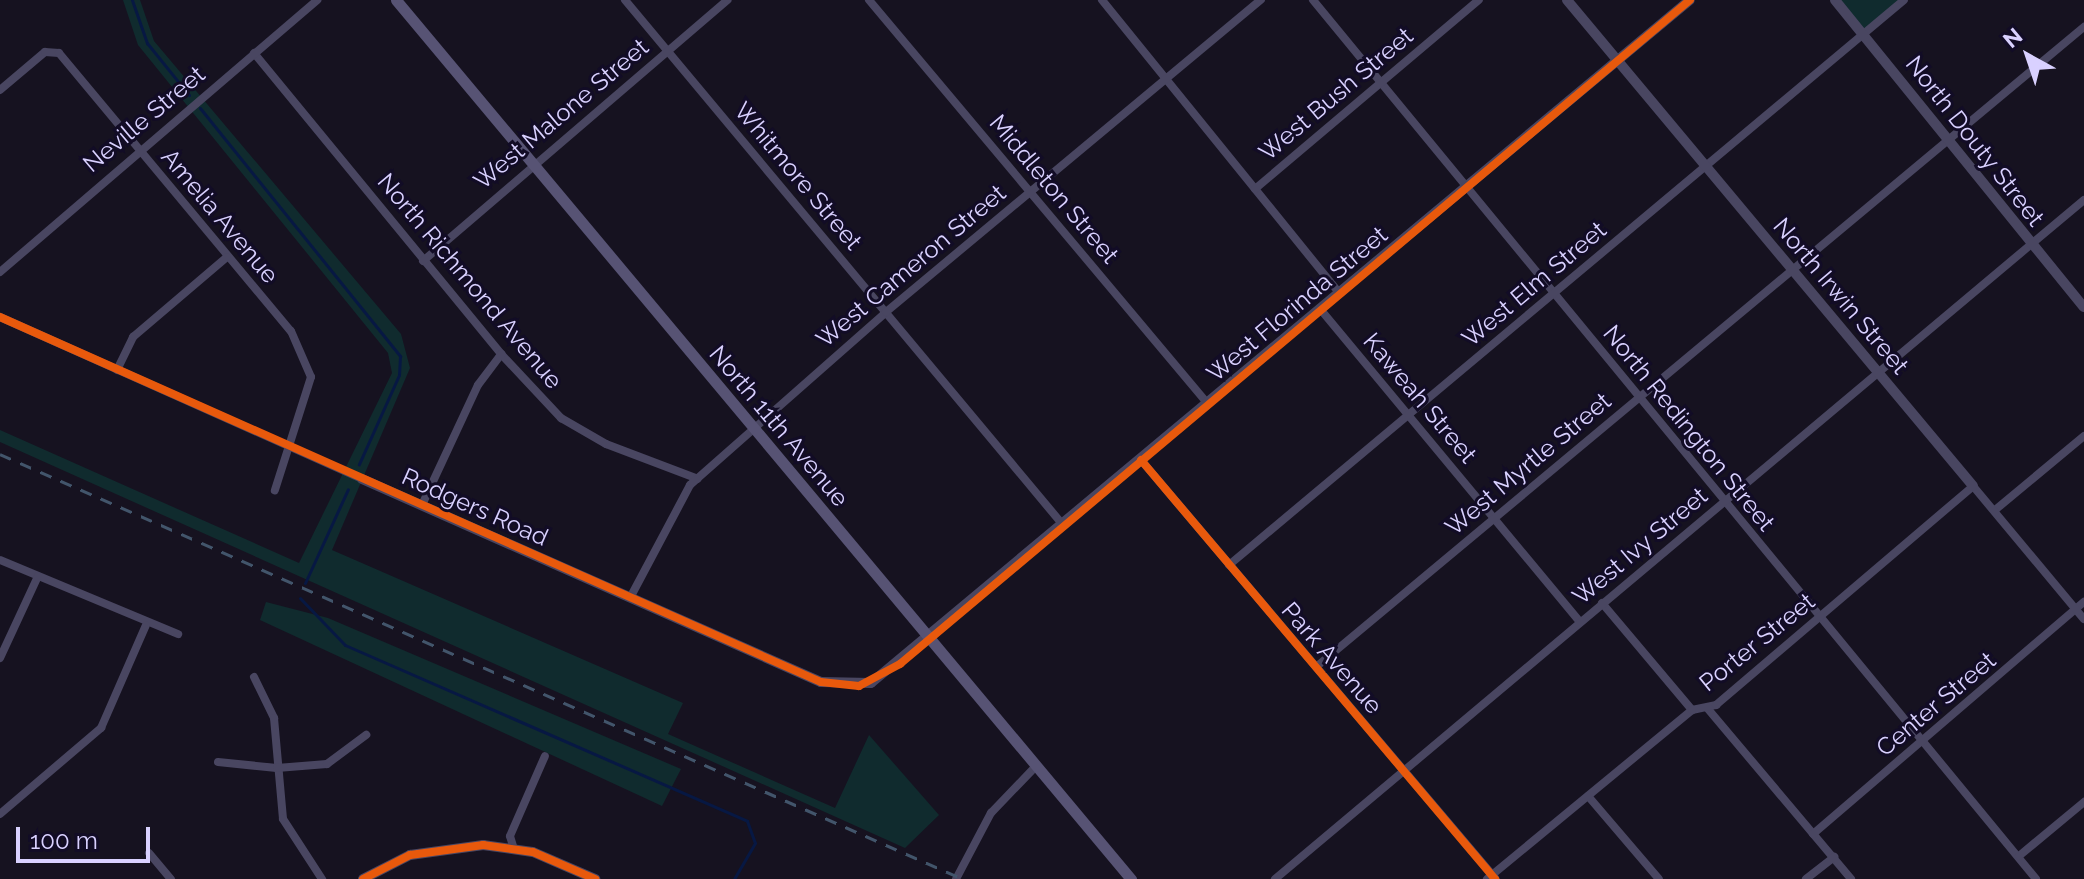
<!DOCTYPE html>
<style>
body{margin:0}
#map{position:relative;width:2084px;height:879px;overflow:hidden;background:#161220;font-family:Raleway,sans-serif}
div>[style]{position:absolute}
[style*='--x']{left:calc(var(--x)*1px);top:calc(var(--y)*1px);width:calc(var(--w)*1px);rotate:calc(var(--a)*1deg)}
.green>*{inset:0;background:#102b2e}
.stream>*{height:3px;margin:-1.5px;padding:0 1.5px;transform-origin:1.5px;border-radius:1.5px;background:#071843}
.minor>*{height:8px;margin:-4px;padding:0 4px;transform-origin:4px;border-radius:4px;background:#494661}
.tertiary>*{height:10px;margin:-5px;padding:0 5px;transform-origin:5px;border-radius:5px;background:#494661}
.secondary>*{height:11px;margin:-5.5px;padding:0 5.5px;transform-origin:5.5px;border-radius:5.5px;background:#575374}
.rail>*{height:3px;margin-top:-1.5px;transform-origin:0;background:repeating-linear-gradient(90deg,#42556b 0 12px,transparent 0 22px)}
.cycleway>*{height:8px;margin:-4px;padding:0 4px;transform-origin:4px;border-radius:4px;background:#e8590c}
span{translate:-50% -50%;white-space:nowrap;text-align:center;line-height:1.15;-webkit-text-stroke:6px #120c26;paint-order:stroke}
.street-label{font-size:24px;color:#d9d1ff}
.north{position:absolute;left:1988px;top:16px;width:80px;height:80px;-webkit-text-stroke:6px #120c26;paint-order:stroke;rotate:320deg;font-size:22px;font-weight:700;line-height:32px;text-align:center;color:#d9d1ff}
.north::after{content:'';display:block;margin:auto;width:28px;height:36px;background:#d9d1ff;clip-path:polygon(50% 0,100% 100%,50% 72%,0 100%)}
.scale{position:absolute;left:16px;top:827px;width:134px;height:36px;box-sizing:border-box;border:4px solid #d9d1ff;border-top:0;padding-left:10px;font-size:24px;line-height:28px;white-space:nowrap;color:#d9d1ff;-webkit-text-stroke:6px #120c26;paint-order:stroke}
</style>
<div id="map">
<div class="green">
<div style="clip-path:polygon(123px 0,140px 0,154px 41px,401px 334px,410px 368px,332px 550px,683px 703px,668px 734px,835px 808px,869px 735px,939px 815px,905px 848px,0 442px,0 430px,299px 563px,392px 373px,388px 353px,138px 45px)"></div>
<div style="clip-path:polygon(1835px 0,1904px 0,1864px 34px)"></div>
<div style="clip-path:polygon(266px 602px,328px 618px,681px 769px,662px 806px,260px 620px)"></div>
</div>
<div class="stream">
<div style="--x:132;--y:0;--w:46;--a:70.8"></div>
<div style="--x:147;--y:43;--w:67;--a:51.1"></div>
<div style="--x:200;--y:108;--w:319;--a:51.1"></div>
<div style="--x:400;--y:356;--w:19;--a:93"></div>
<div style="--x:399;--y:375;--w:98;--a:114.2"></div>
<div style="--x:305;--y:583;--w:103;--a:-65.4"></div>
<div style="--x:300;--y:598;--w:65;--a:46.2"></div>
<div style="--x:345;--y:645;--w:439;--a:23.6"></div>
<div style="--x:747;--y:821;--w:23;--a:70"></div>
<div style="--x:755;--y:843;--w:42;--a:120.3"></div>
</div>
<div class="minor">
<div style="--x:625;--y:0;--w:684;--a:50.16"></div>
<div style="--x:869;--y:0;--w:527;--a:50"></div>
<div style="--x:1102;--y:0;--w:378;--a:51"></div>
<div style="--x:1313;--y:0;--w:1138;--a:50.56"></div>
<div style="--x:254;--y:53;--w:389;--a:50.6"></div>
<div style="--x:501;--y:354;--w:88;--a:46.8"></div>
<div style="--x:561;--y:418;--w:52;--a:30"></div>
<div style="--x:606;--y:444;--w:98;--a:20.8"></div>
<div style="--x:0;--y:90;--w:59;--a:-40.2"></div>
<div style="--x:45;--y:52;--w:14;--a:4"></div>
<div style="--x:59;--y:53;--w:362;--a:50.2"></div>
<div style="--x:291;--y:331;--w:50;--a:66.5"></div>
<div style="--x:311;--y:377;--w:119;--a:107.7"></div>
<div style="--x:1255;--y:189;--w:293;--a:-40.2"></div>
<div style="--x:423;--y:261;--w:401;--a:-40.6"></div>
<div style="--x:0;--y:272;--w:418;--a:-40.6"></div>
<div style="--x:1321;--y:310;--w:405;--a:50.3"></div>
<div style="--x:0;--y:317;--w:397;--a:24.1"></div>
<div style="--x:117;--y:370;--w:37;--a:-64"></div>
<div style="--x:133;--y:337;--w:123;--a:-40.4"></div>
<div style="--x:1141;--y:460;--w:548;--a:49.74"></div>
<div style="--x:422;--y:505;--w:132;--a:-65"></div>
<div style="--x:478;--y:385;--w:39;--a:-53"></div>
<div style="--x:1995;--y:510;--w:116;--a:-39.7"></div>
<div style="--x:0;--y:560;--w:193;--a:22.6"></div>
<div style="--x:1229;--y:565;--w:880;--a:-39.93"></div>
<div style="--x:630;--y:598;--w:128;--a:-62"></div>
<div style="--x:690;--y:485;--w:261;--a:-41.4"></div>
<div style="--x:886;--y:312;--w:488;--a:-39.8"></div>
<div style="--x:1602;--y:603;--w:140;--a:49.9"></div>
<div style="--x:0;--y:658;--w:90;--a:-65.1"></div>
<div style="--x:1316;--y:667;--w:1000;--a:-39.81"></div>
<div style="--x:254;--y:677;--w:46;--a:64"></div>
<div style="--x:274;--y:718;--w:101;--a:84.9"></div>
<div style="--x:283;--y:819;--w:72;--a:57"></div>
<div style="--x:1708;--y:709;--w:222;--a:49.9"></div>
<div style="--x:218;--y:762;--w:59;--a:5.8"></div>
<div style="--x:277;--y:768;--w:50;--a:-4.6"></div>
<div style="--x:327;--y:764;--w:49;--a:-36.6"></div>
<div style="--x:1588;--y:796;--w:109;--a:49.5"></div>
<div style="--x:0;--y:814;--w:133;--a:-40.4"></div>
<div style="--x:101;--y:728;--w:112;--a:-66.4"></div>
<div style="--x:1813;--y:834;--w:357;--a:-40.6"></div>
<div style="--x:513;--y:846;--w:10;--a:-107"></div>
<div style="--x:510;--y:836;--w:87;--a:-66.4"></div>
<div style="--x:149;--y:853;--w:34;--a:50"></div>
<div style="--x:2019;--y:856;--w:85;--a:-39.7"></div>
<div style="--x:956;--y:879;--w:75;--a:-62.1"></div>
<div style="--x:991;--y:813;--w:66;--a:-46.2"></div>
<div style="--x:1275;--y:879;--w:1056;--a:-40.01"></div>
<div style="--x:1487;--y:879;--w:266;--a:-39.5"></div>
<div style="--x:1692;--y:710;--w:25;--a:-12"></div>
<div style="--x:1716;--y:705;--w:338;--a:-40.4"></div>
<div style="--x:1973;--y:486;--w:173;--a:50.2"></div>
<div style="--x:1806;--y:879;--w:36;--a:-38"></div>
</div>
<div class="tertiary">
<div style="--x:1567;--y:0;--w:633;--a:50.12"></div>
<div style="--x:1835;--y:0;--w:395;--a:51"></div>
<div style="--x:362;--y:479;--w:502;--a:23.86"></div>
<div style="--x:821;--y:682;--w:50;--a:1.1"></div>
<div style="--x:871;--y:683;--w:1066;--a:-39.83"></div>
<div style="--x:363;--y:879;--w:53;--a:-27.1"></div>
<div style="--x:410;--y:855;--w:74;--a:-7.8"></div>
<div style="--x:483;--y:845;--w:50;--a:8"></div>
<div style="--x:533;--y:852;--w:68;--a:23.5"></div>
</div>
<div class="secondary">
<div style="--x:396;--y:0;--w:1146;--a:50.1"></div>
</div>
<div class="rail">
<div style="--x:0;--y:454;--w:1053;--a:23.81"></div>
</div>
<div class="cycleway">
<div style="--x:0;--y:317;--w:898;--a:23.97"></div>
<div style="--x:821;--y:682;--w:38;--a:6"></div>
<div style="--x:859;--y:686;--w:47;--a:-28.2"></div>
<div style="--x:900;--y:664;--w:1032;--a:-40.05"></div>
<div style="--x:1141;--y:460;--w:549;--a:49.81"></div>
<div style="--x:363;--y:879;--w:53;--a:-27.1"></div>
<div style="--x:410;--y:855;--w:74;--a:-7.8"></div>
<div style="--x:483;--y:845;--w:50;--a:8"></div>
<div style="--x:533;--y:852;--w:68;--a:23.5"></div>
</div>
<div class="street-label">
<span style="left:1336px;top:94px;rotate:-40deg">West Bush Street</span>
<span style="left:561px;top:114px;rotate:-40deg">West Malone Street</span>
<span style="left:144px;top:119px;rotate:-40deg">Neville Street</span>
<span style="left:1975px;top:141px;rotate:52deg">North Douty Street</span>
<span style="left:798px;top:176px;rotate:50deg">Whitmore Street</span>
<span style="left:1054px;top:189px;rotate:50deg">Middleton Street</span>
<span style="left:220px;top:216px;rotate:50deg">Amelia Avenue</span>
<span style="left:911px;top:266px;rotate:-40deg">West Cameron Street</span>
<span style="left:470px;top:281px;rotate:50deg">North Richmond Avenue</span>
<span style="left:1534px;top:284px;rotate:-40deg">West Elm Street</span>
<span style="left:1841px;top:296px;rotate:50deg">North Irwin Street</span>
<span style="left:1297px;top:304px;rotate:-40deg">West Florinda Street</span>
<span style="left:1420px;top:398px;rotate:50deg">Kaweah Street</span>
<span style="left:779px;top:426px;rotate:50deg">North 11th Avenue</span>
<span style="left:1689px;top:428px;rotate:51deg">North Redington Street</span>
<span style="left:1528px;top:464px;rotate:-40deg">West Myrtle Street</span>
<span style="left:475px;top:507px;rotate:24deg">Rodgers Road</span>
<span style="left:1640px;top:546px;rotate:-40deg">West Ivy Street</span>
<span style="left:1757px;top:642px;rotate:-39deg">Porter Street</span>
<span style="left:1332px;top:658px;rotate:49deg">Park Avenue</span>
<span style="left:1936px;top:704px;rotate:-40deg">Center Street</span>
</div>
<div class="north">N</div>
<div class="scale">100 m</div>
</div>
